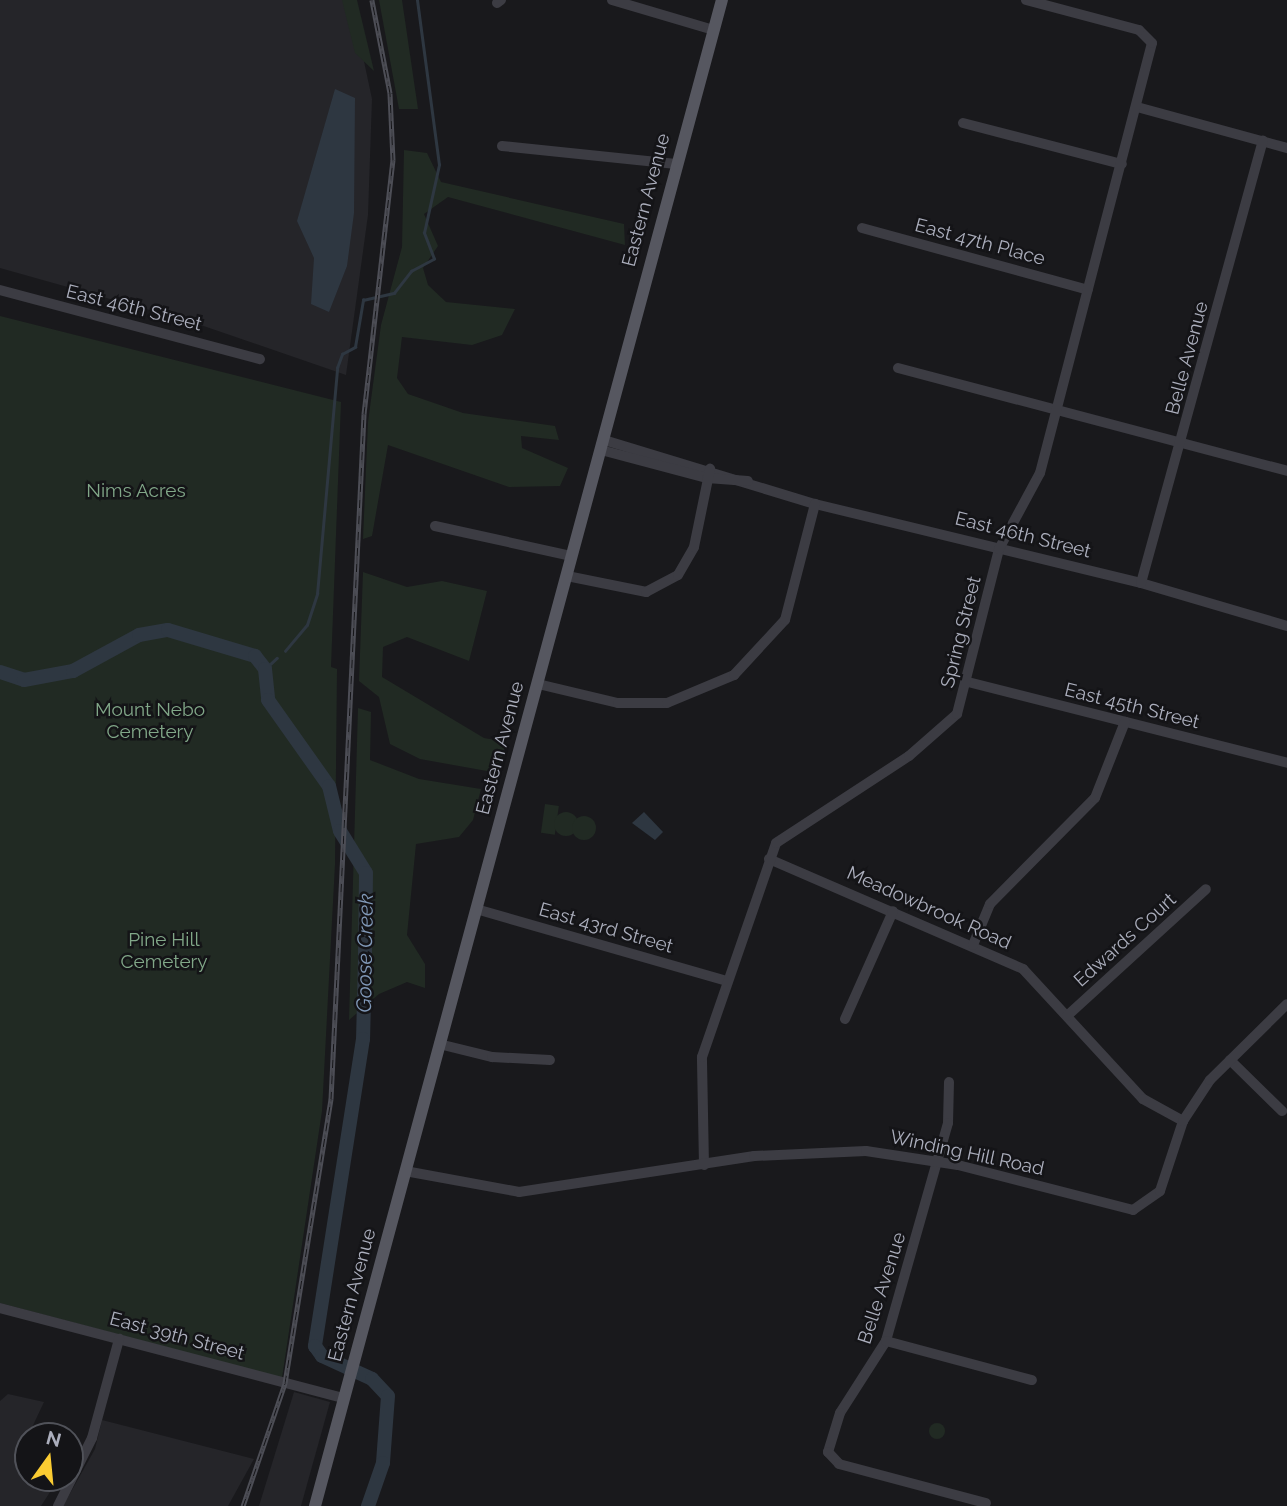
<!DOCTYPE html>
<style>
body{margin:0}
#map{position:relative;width:1287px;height:1506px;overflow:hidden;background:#19191c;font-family:Raleway,sans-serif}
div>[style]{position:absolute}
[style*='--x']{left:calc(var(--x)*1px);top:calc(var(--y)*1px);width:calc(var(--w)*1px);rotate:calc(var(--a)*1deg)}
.built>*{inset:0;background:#252529}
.green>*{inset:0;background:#212a23;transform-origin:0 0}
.round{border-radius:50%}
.water>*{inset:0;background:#2e3741}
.stream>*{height:2.5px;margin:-1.25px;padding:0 1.25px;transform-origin:1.25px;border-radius:1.25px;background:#2e3741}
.river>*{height:14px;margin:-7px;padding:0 7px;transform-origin:7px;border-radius:7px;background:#2e3741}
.minor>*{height:10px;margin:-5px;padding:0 5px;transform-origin:5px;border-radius:5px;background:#3c3c43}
.major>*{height:12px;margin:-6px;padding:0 6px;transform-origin:6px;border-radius:6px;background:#565760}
.rail>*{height:5px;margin-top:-2.5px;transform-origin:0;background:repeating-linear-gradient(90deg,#141417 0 8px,#4d4e56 0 16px);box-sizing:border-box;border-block:2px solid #4d4e56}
span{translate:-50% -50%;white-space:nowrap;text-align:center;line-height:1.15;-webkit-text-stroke:5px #141417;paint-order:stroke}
.street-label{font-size:19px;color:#abaebc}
.park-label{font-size:19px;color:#81a788}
.water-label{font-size:21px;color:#8199b8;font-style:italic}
.north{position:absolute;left:14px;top:1422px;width:70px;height:70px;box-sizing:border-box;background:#141417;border:2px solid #505259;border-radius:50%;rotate:15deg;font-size:19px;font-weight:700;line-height:28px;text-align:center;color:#abaebc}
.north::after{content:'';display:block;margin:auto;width:24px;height:32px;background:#fbcc32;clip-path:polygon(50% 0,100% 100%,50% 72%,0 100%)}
</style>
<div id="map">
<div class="built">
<div style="clip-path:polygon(0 0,351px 0,372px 99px,368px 215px,346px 375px,192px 322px,0 268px)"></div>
<div style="clip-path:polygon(294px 1392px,330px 1402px,301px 1506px,259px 1506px)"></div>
<div style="clip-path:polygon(8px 1394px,44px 1402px,28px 1436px,28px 1478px,59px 1478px,41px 1506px,0 1506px,0 1401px)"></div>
<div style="clip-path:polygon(102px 1420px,254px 1459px,228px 1506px,63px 1506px,95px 1449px)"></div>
</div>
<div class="green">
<div style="clip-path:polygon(342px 0,357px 0,374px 71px,355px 53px)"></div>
<div style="clip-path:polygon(379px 0,402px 0,418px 109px,399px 109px)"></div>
<div style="clip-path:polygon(404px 150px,427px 153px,441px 182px,624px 224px,625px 245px,448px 197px,424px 214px,438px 246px,423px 268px,428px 285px,446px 302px,515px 309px,502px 335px,472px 345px,402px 337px,397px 378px,408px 394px,463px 413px,555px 426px,559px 440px,521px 436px,522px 448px,568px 468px,560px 486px,509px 487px,388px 445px,372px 536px,363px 539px,368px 422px,381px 325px,402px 247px)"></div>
<div style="clip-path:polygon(0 316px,341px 402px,331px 667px,337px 669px,335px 864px,322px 1111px,282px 1378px,0 1303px)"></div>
<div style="clip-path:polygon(363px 572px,407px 587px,442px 581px,487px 591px,469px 661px,407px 637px,383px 647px,382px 677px,484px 738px,506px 742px,498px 773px,420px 759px,390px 744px,379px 697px,359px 681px)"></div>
<div style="clip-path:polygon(358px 708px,371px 712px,370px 760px,419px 779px,481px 789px,473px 820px,459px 837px,416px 844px,407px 935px,425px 964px,425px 988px,407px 982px,379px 994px,349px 1020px)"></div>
<div style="left:545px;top:804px;width:14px;height:29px;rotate:8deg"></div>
<div class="round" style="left:554px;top:812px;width:24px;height:24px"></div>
<div class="round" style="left:572px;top:816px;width:24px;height:24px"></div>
<div class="round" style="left:929px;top:1423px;width:16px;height:16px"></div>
</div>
<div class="water">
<div style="clip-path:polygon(335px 89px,355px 98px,354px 213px,347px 266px,329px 312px,311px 304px,314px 258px,297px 221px)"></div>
<div style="clip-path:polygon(644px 812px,663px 832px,655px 840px,632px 823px)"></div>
</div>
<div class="stream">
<div style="--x:285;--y:651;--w:34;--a:-50"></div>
<div style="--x:307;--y:625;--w:33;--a:-72"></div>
<div style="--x:317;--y:594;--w:227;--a:-84.9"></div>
<div style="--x:337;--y:368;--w:15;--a:-70"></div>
<div style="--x:342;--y:354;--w:15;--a:-28"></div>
<div style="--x:355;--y:347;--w:48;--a:-80.3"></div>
<div style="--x:363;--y:300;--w:32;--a:-13"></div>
<div style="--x:394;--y:293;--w:28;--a:-52"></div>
<div style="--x:411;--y:271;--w:26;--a:-28"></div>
<div style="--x:434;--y:259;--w:28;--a:-111"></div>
<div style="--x:424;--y:233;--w:70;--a:-77.6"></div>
<div style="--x:439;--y:165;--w:166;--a:-97.6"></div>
<div style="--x:265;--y:669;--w:16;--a:-43"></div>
</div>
<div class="river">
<div style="--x:0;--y:672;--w:25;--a:18"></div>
<div style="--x:24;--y:680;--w:50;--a:-10.4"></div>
<div style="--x:73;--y:671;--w:75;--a:-28.6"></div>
<div style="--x:139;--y:635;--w:29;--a:-10"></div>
<div style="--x:168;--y:630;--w:91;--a:16.6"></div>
<div style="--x:255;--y:656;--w:16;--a:52"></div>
<div style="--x:265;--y:669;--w:31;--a:84"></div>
<div style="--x:268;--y:700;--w:105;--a:54.7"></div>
<div style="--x:329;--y:786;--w:46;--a:76.3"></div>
<div style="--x:340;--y:831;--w:49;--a:58.2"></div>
<div style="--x:366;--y:873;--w:86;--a:90.7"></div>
<div style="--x:365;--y:959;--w:80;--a:91.4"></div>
<div style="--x:363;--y:1039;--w:311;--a:98.9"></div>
<div style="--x:315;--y:1346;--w:12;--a:55"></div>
<div style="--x:322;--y:1356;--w:55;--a:24.7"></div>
<div style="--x:372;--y:1379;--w:23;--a:47"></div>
<div style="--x:388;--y:1396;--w:67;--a:94.3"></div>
<div style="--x:383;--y:1463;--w:46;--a:109.2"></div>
</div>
<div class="minor">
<div style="--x:612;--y:0;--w:105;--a:16.5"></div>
<div style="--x:497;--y:3;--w:5;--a:-37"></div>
<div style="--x:1137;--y:107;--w:156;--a:15.3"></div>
<div style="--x:963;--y:123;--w:164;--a:14.5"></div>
<div style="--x:502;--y:146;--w:175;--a:5.9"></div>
<div style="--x:862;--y:228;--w:234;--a:15.3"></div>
<div style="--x:0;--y:290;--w:269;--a:14.9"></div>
<div style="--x:898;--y:368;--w:402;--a:14.8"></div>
<div style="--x:604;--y:440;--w:220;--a:16.9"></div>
<div style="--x:815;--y:504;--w:335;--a:13.6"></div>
<div style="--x:1141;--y:583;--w:152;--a:16.4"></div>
<div style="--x:601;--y:450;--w:110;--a:14.8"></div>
<div style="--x:707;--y:478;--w:41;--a:4.2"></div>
<div style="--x:435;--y:526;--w:140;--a:12.4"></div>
<div style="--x:567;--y:576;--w:81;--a:11.4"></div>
<div style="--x:646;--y:592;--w:36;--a:-28"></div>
<div style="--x:678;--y:575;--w:32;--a:-60"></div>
<div style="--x:694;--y:547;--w:80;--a:-78.4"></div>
<div style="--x:1141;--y:583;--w:459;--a:-74.6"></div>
<div style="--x:968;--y:682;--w:329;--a:14.2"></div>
<div style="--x:538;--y:684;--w:82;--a:13.4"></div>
<div style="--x:618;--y:703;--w:49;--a:0"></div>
<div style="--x:667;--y:703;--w:73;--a:-22.7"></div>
<div style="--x:734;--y:675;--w:75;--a:-47.2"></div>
<div style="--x:785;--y:620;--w:120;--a:-75.5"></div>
<div style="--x:769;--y:859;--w:277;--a:23.4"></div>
<div style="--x:1023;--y:969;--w:177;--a:47.3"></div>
<div style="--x:1143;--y:1099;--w:46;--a:28.8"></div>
<div style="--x:476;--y:909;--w:261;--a:16"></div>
<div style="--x:973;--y:945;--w:44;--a:-67.5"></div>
<div style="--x:990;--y:904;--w:149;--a:-45.3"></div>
<div style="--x:1095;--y:798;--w:82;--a:-68.5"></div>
<div style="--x:1067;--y:1016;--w:188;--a:-42.4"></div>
<div style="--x:845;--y:1019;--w:118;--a:-66"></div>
<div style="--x:439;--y:1044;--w:55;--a:13.8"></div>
<div style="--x:492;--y:1057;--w:58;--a:3"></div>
<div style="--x:1230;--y:1060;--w:73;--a:44.4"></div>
<div style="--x:949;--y:1082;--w:41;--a:91.4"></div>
<div style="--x:948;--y:1123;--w:227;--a:105.9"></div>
<div style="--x:886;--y:1341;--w:85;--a:122.6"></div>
<div style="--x:840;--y:1413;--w:41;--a:107.1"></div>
<div style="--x:828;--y:1452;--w:16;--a:47"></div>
<div style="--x:839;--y:1464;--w:152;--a:14.9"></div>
<div style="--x:704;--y:1165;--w:108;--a:-91.1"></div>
<div style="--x:702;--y:1057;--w:226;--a:-70.9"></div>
<div style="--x:776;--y:843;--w:159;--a:-33.2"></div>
<div style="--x:909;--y:756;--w:64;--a:-41.2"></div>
<div style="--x:957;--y:714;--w:170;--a:-75.7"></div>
<div style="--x:999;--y:549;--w:86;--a:-61.7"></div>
<div style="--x:1040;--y:473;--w:444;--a:-75.4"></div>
<div style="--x:1152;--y:43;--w:18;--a:-135"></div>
<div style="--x:1139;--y:30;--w:117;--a:-165.1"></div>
<div style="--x:405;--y:1171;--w:116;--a:10.4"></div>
<div style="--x:519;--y:1192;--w:238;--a:-8.7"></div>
<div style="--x:754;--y:1156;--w:112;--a:-2.6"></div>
<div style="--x:866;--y:1151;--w:93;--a:8.7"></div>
<div style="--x:958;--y:1165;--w:181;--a:14.4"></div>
<div style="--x:1133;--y:1210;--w:33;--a:-35"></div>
<div style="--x:1160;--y:1191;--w:74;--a:-71.8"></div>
<div style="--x:1183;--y:1121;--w:49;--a:-56.6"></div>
<div style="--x:1210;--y:1080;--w:108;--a:-44.6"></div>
<div style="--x:0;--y:1308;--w:356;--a:14.7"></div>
<div style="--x:886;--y:1341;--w:151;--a:15"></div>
<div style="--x:58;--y:1506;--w:76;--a:-63.4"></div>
<div style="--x:92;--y:1438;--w:103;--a:-74.7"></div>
</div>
<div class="major">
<div style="--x:315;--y:1506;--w:1560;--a:-74.88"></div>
</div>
<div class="rail">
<div style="--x:243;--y:1506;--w:130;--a:-71.1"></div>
<div style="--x:285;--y:1383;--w:288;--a:-80.8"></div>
<div style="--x:331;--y:1099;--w:686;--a:-87.24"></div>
<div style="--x:364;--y:414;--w:256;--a:-83.5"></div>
<div style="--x:393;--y:160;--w:67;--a:-92.6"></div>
<div style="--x:390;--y:93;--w:95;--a:-101"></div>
</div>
<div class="street-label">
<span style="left:646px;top:200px;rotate:-75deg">Eastern Avenue</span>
<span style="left:980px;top:242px;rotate:15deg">East 47th Place</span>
<span style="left:134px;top:308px;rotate:14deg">East 46th Street</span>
<span style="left:1187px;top:358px;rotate:-75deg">Belle Avenue</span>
<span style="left:1023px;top:535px;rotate:14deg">East 46th Street</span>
<span style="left:961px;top:632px;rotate:-76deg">Spring Street</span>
<span style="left:1132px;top:706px;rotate:14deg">East 45th Street</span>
<span style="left:500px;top:748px;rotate:-75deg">Eastern Avenue</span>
<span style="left:929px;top:908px;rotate:24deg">Meadowbrook Road</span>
<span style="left:606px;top:928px;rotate:16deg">East 43rd Street</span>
<span style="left:1125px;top:940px;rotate:-42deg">Edwards Court</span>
<span style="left:967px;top:1153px;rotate:12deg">Winding Hill Road</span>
<span style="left:882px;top:1288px;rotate:-72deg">Belle Avenue</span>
<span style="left:352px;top:1295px;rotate:-75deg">Eastern Avenue</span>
<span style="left:177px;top:1336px;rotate:15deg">East 39th Street</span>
</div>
<div class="park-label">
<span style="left:136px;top:491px">Nims Acres</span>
<span style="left:150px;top:721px">Mount Nebo<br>Cemetery</span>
<span style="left:164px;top:951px">Pine Hill<br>Cemetery</span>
</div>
<div class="water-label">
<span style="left:365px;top:953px;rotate:-89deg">Goose Creek</span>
</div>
<div class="north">N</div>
</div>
